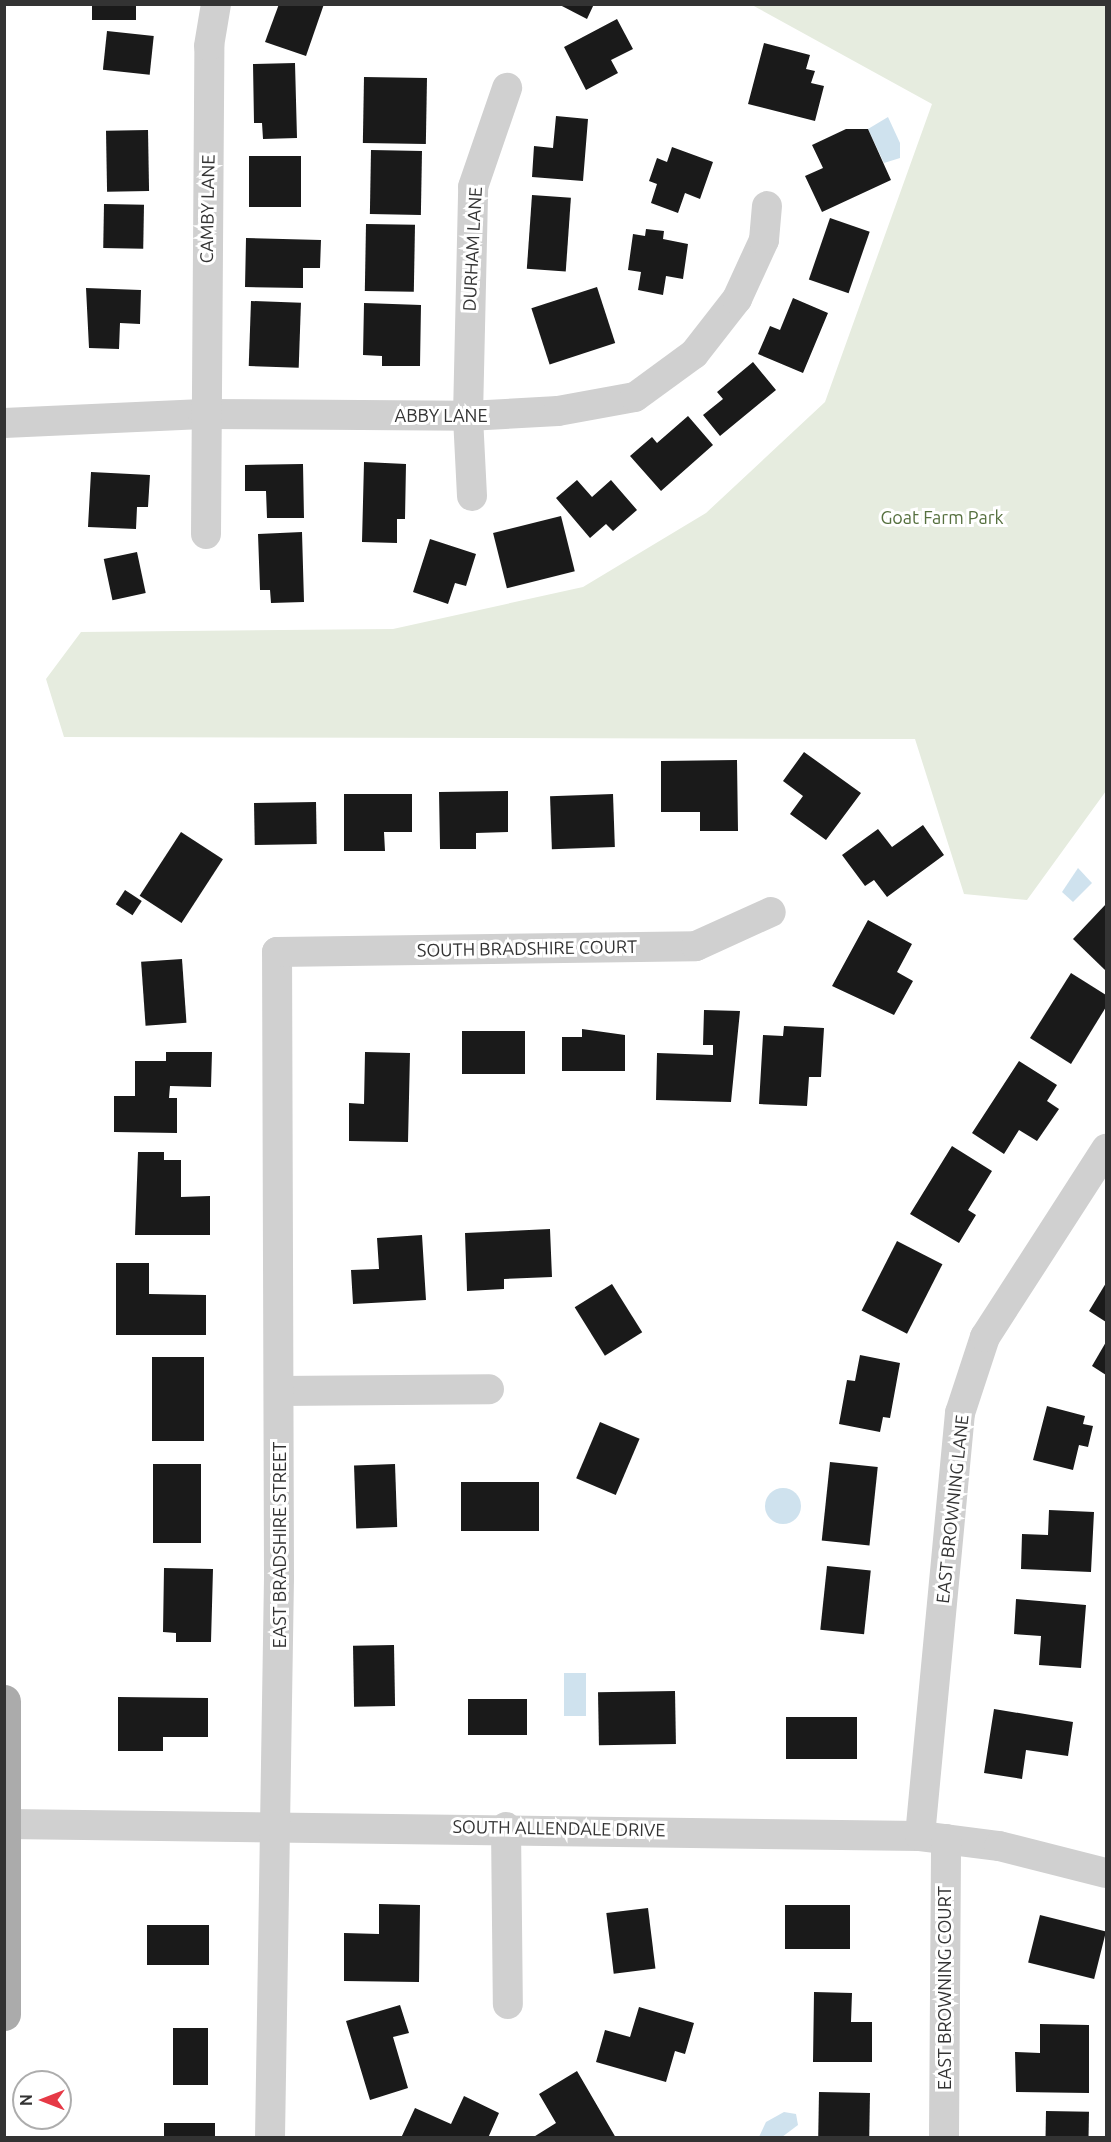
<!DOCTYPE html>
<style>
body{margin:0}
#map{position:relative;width:1111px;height:2142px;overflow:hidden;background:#fff;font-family:Ubuntu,sans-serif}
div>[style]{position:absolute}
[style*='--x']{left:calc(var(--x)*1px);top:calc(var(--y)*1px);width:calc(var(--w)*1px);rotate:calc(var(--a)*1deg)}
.green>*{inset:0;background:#e6ecdf}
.water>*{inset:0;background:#cfe2ee;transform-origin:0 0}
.round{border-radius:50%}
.building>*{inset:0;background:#1a1a1a;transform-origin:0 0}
.minor>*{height:30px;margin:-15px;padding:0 15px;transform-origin:15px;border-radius:15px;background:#d0d0d0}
.major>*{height:33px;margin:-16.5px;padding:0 16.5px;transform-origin:16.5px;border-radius:16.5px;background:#ababab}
span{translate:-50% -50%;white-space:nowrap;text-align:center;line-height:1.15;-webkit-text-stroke:6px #fff;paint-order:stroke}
.street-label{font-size:18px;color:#333}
.park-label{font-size:18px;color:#56703f}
.frame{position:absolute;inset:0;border:6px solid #333;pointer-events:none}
.north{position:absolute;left:12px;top:2070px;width:60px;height:60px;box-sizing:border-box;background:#fff;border:2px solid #adadad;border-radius:50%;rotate:270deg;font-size:16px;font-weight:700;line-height:24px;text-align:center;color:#333}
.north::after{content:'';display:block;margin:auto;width:21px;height:27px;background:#e63946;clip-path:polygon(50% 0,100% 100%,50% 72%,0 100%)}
</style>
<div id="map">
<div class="green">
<div style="clip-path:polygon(752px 5px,1106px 5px,1106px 791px,1027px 900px,964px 894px,915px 739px,64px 737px,46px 679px,81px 632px,393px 629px,583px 587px,706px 513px,825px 402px,932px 104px)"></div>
</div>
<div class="water">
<div style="clip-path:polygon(888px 117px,900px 143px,900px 158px,884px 163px,868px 129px)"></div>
<div style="clip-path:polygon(1078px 868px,1092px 883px,1073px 902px,1062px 892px)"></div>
<div class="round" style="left:765px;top:1488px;width:36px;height:36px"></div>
<div style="left:564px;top:1673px;width:22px;height:43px"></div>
<div style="clip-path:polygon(784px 2112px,796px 2114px,798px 2125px,782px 2137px,759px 2137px,766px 2122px)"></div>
</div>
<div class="building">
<div style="left:92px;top:4px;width:44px;height:16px"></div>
<div style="clip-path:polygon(279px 4px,324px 4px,306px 56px,265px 42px)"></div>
<div style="clip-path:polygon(558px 4px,594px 4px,587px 19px)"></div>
<div style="clip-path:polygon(617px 19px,633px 49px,611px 60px,618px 73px,586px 90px,564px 47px)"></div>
<div style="left:107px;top:31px;width:47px;height:39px;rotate:6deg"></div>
<div style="clip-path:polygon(764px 43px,810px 55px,806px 69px,815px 71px,811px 83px,824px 86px,815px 121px,748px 104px)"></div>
<div style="clip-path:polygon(295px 63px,297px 138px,263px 139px,262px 123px,254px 123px,253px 64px)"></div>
<div style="left:364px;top:77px;width:63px;height:66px;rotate:1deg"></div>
<div style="clip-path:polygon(556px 116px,588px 119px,583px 181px,532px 177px,534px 146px,553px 148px)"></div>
<div style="clip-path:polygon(846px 129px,868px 129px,891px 180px,822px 212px,805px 176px,823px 168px,812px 145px)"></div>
<div style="left:148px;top:130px;width:61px;height:42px;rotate:89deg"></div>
<div style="clip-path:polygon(672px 147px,713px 162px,700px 199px,685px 193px,678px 213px,651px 203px,657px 184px,649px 181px,657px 158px,667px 162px)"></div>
<div style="left:371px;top:150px;width:51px;height:64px;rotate:1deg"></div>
<div style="left:301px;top:156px;width:51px;height:52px;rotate:90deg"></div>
<div style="left:532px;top:195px;width:39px;height:74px;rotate:4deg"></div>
<div style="left:104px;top:204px;width:40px;height:44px;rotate:1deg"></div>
<div style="left:830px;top:218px;width:42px;height:65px;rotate:19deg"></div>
<div style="left:366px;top:224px;width:49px;height:67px;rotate:1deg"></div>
<div style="clip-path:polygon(646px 229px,664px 231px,663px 239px,688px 244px,683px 279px,666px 276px,663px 295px,638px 290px,641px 272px,628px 270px,633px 234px,645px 236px)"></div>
<div style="clip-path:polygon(246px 238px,321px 240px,320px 268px,303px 268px,303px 288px,245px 287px)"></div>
<div style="left:597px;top:287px;width:59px;height:69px;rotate:72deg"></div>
<div style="clip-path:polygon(86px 288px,141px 290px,140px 324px,120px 323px,119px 349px,89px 348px)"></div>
<div style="clip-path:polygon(793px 298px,828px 313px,803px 373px,758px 354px,770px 326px,780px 330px)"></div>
<div style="left:251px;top:301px;width:50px;height:65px;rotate:2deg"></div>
<div style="clip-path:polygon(364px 303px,421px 305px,420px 366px,382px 366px,382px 356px,363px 355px)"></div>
<div style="clip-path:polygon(753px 362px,776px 390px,720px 436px,703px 415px,723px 399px,717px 392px)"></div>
<div style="clip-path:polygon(688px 416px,713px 445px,661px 491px,630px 456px,652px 437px,657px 443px)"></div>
<div style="clip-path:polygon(364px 462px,406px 464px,405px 519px,397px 519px,397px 543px,362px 542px)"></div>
<div style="clip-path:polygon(303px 464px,304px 518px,267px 518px,266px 491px,245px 491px,245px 465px)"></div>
<div style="clip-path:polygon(91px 472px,150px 475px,148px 507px,137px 507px,136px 529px,88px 527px)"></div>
<div style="clip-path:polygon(577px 480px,592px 497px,611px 480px,637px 510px,613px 531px,606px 524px,590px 538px,556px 498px)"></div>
<div style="left:561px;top:516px;width:57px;height:70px;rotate:76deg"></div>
<div style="clip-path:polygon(302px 532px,304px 602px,271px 603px,270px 590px,260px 590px,258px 534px)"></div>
<div style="clip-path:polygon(430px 539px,476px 554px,466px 586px,455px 583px,448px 604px,413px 592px)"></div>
<div style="left:137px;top:552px;width:42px;height:34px;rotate:78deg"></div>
<div style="clip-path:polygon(804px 752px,861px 793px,826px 840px,790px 814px,803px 796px,783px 781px)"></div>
<div style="clip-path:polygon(737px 760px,738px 831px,700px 831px,700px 812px,661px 812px,661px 761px)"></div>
<div style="clip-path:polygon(508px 791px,508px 832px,476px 833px,476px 849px,440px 849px,439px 792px)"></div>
<div style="clip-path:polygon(344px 794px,412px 794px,412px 832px,384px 832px,385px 851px,344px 851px)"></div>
<div style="left:613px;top:794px;width:53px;height:63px;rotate:88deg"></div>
<div style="left:316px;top:802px;width:42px;height:62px;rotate:89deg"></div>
<div style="clip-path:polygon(923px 825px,944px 855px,887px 897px,874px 880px,865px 886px,842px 855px,878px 829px,892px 847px)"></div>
<div style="left:181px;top:832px;width:50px;height:76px;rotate:33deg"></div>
<div style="left:125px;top:890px;width:20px;height:17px;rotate:33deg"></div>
<div style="clip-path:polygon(1106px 904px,1106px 971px,1073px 939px)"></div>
<div style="clip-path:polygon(868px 920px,912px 944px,897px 972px,913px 981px,894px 1015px,832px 986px)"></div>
<div style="left:182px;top:959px;width:64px;height:41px;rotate:86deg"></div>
<div style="clip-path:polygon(1071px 973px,1106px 995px,1106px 1007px,1071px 1064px,1030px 1038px)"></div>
<div style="clip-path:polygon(704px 1010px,740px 1011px,731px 1102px,656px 1100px,657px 1053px,713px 1055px,713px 1045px,703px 1045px)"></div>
<div style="clip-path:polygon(784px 1026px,824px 1028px,821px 1077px,809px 1077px,807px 1106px,759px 1104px,763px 1035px,783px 1036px)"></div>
<div style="clip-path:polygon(582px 1029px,625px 1035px,625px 1071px,562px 1071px,562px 1037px,582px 1037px)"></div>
<div style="left:462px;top:1031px;width:63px;height:43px"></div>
<div style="clip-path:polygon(166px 1052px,212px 1052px,211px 1087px,170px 1086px,169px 1098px,177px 1098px,177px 1133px,114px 1132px,114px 1096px,135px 1096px,135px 1061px,166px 1061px)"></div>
<div style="clip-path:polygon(365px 1052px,410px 1053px,408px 1142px,349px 1141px,349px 1103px,364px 1104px)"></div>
<div style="clip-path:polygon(1019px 1061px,1057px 1085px,1047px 1101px,1059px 1109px,1037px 1141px,1019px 1130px,1004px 1154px,972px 1133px)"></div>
<div style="clip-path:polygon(952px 1146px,992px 1171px,968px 1210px,976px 1215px,959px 1243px,910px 1214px)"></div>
<div style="clip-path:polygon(138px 1152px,164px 1152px,164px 1160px,181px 1160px,181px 1197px,210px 1196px,210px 1235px,135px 1235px)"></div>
<div style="clip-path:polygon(550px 1229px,552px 1277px,504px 1279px,504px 1289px,467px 1291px,465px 1233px)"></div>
<div style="clip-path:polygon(422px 1235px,426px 1300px,353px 1304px,351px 1270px,379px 1269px,377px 1238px)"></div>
<div style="left:897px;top:1241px;width:51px;height:78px;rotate:27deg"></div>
<div style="clip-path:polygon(116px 1263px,149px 1263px,149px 1294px,206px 1295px,206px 1335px,116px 1335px)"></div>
<div style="clip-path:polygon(1106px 1283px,1106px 1322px,1089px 1311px)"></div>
<div style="left:612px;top:1284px;width:57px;height:44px;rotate:58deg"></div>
<div style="clip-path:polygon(1106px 1342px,1106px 1375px,1092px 1366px)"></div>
<div style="clip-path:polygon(860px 1355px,900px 1363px,890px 1418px,883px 1417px,880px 1432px,839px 1424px,847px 1380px,855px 1381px)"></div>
<div style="left:152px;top:1357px;width:52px;height:84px"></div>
<div style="clip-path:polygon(1047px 1406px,1085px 1416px,1083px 1424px,1093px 1426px,1088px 1447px,1079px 1445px,1073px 1470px,1033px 1460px)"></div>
<div style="left:600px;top:1422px;width:43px;height:61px;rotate:23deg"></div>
<div style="left:830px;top:1462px;width:48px;height:79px;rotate:6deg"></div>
<div style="left:153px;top:1464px;width:48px;height:79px"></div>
<div style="left:395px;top:1464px;width:63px;height:41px;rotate:88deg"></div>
<div style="left:461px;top:1482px;width:78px;height:49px"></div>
<div style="clip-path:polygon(1049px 1510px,1094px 1512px,1091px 1572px,1021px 1569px,1022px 1534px,1048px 1535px)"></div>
<div style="left:827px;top:1566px;width:44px;height:64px;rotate:6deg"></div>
<div style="clip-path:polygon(164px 1568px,213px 1569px,211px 1642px,176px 1642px,176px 1633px,163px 1632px)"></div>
<div style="clip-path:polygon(1016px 1599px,1086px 1605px,1081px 1668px,1039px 1665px,1041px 1636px,1014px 1634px)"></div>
<div style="left:394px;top:1645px;width:61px;height:41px;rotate:89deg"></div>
<div style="left:675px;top:1691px;width:53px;height:77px;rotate:89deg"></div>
<div style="clip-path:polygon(118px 1697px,208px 1698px,208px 1737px,163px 1737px,163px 1751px,118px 1751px)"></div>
<div style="left:527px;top:1699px;width:36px;height:59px;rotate:90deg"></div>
<div style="clip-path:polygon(994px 1709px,1073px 1722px,1068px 1756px,1026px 1750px,1022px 1779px,984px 1773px)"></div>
<div style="left:786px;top:1717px;width:71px;height:42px"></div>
<div style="clip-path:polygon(379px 1904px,420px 1905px,419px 1982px,344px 1981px,344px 1933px,379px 1934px)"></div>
<div style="left:850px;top:1905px;width:44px;height:65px;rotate:90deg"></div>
<div style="left:648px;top:1908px;width:61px;height:42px;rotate:83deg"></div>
<div style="left:1040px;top:1915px;width:68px;height:49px;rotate:14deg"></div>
<div style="left:147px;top:1925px;width:62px;height:40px"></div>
<div style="clip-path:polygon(814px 1992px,852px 1993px,851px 2022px,872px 2022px,872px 2062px,813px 2062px)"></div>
<div style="clip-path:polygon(400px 2005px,409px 2033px,393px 2037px,408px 2088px,370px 2100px,346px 2021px)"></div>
<div style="clip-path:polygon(639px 2007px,694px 2023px,685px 2054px,675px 2051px,666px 2082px,596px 2062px,605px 2030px,630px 2037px)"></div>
<div style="clip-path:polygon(1040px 2024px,1089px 2025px,1089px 2093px,1016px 2092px,1015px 2052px,1040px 2053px)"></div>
<div style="left:173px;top:2028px;width:35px;height:57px"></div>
<div style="clip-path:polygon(577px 2071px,616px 2138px,532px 2138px,556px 2123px,539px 2094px)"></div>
<div style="left:819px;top:2092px;width:51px;height:46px;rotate:1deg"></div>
<div style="clip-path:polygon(464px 2096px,499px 2113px,488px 2138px,401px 2138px,415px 2108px,451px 2124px)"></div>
<div style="left:1046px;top:2111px;width:43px;height:27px;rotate:1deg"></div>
<div style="left:164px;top:2123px;width:51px;height:15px"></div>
</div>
<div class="minor">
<div style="--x:4;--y:423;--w:199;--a:-2.6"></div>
<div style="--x:203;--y:414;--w:265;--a:0.4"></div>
<div style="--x:468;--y:416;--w:90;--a:-3.2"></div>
<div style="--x:558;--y:411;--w:78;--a:-10.3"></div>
<div style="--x:635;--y:397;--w:73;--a:-36.1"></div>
<div style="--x:694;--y:354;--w:70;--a:-52"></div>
<div style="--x:737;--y:299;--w:65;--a:-65.4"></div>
<div style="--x:764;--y:240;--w:34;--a:-85"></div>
<div style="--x:472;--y:496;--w:80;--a:-92.9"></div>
<div style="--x:468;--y:416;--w:229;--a:-88.7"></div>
<div style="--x:473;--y:187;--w:105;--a:-71"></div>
<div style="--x:206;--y:534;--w:488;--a:-89.6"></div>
<div style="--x:209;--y:46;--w:43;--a:-80.5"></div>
<div style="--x:280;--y:1391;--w:209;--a:-0.5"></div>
<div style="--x:7;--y:1824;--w:913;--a:0.75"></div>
<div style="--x:920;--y:1836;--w:80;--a:7.2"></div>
<div style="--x:999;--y:1846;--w:110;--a:14.2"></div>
<div style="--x:506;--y:1827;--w:177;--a:89.4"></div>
<div style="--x:920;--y:1836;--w:425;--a:-84.6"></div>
<div style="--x:960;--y:1413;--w:80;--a:-71.8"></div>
<div style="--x:985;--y:1337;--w:224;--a:-57.2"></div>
<div style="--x:270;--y:2138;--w:560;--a:-89.08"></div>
<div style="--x:279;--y:1578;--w:626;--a:-90.18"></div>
<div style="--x:277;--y:952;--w:419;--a:-0.8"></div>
<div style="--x:696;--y:946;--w:82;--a:-24.4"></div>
<div style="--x:944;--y:2138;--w:299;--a:-89.6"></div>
</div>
<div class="major">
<div style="--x:4;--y:1701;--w:313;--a:90"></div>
</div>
<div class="street-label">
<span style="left:207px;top:209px;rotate:-89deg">CAMBY LANE</span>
<span style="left:472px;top:249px;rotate:-87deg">DURHAM LANE</span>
<span style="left:441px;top:415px">ABBY LANE</span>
<span style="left:527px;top:948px;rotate:-1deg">SOUTH BRADSHIRE COURT</span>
<span style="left:952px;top:1509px;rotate:-84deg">EAST BROWNING LANE</span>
<span style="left:279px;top:1545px;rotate:-90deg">EAST BRADSHIRE STREET</span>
<span style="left:559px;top:1828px;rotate:1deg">SOUTH ALLENDALE DRIVE</span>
<span style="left:944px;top:1988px;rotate:-90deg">EAST BROWNING COURT</span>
</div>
<div class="park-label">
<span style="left:942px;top:517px">Goat Farm Park</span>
</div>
<div class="frame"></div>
<div class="north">N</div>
</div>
